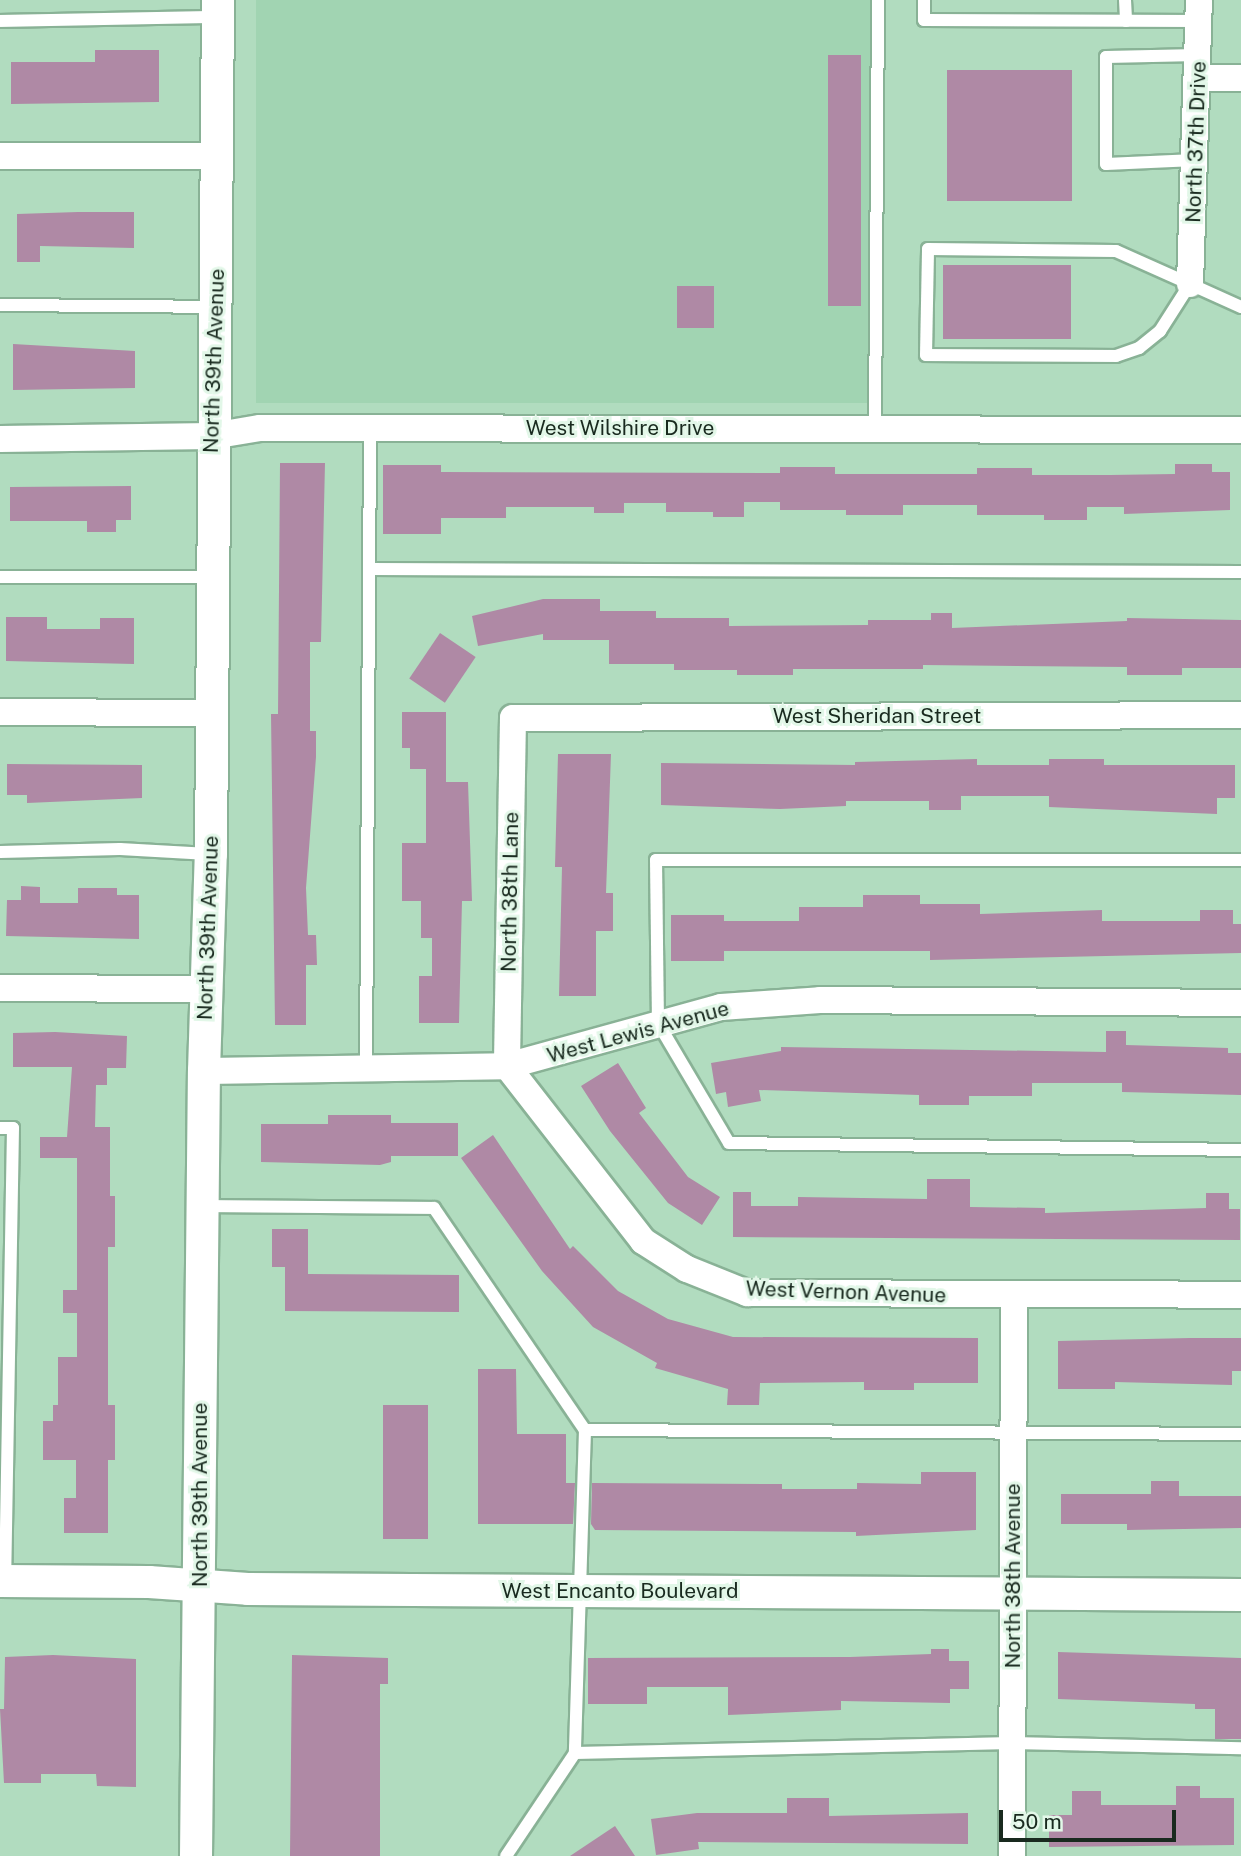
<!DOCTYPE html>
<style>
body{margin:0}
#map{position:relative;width:1241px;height:1856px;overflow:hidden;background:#b1dcbf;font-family:"Public Sans",sans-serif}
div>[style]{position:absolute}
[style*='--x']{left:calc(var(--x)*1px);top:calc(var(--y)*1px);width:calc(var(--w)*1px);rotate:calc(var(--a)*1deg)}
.built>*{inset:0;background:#a1d4b2;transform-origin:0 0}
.building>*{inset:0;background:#af89a5;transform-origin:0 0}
.roads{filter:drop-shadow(2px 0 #89b296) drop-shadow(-2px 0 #89b296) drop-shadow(0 2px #89b296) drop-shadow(0 -2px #89b296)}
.service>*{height:12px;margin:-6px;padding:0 6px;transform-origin:6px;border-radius:6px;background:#fff}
.minor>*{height:26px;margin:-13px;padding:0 13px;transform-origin:13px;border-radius:13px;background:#fff}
.tertiary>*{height:32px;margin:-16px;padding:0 16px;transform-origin:16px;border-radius:16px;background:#fff}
span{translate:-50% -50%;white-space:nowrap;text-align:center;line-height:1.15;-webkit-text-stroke:6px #e2f7e8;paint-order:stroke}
.street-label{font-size:21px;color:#192a1f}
.scale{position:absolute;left:999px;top:1810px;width:177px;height:32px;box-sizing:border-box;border:4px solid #192a1f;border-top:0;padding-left:9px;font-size:21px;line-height:24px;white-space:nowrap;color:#192a1f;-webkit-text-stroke:5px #e2f7e8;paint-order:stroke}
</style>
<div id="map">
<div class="built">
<div style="left:256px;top:0;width:615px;height:403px"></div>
</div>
<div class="building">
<div style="clip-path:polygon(95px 50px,159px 50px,159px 102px,11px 104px,11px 62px,95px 62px)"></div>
<div style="left:828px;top:55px;width:33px;height:251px"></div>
<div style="left:947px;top:70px;width:125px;height:131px"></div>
<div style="clip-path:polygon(78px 212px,134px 212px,134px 248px,40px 246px,40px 262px,17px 262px,17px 214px)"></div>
<div style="left:943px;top:265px;width:128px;height:74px"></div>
<div style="left:677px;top:286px;width:37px;height:42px"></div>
<div style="clip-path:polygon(13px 344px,135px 351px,135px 388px,13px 390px)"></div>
<div style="clip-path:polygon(280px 463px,325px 463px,321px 642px,310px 642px,310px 731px,316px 731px,316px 757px,306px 888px,308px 935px,316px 935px,317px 965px,306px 965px,306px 1025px,275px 1025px,271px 714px,278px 714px)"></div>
<div style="clip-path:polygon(1175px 464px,1212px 464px,1212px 472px,1230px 472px,1230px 510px,1124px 514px,1124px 507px,1087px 507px,1087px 520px,1044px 520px,1044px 515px,977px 515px,977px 505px,903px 505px,903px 515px,846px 515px,846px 510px,780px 510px,780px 502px,744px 502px,744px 517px,713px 517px,713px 512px,666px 512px,666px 503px,624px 503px,624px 513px,594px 513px,594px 507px,506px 507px,506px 518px,441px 518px,441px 534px,383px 534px,383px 465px,441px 465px,441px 472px,780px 473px,780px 467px,835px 467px,835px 474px,977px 474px,977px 468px,1032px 468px,1032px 475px,1110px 475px,1175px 474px)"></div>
<div style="clip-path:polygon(131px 486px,131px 520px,116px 520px,116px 532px,87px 532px,87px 521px,10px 521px,10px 487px)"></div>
<div style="clip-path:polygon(543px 599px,600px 599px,600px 611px,656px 611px,656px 618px,729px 618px,729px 626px,868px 625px,868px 620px,931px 620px,931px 613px,952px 613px,952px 628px,1127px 621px,1127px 618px,1241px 620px,1241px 668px,1182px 668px,1182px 675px,1127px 675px,1127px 667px,923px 665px,923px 669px,793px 669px,793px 675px,737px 675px,737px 670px,674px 670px,674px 664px,609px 664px,609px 640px,543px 640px,543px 634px,478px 646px,472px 616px)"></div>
<div style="clip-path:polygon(6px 617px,47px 617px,47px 629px,100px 629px,100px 618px,134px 618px,134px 664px,6px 661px)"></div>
<div style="left:440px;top:633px;width:43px;height:55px;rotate:34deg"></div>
<div style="clip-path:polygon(402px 712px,446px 712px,446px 782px,468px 782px,472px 901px,462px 901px,459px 1023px,419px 1023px,419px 976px,432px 976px,432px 938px,421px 938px,421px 901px,402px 901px,402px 843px,426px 843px,426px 769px,410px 769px,410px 748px,402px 748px)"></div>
<div style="clip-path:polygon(558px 754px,611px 754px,606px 893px,613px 893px,613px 931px,596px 931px,596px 996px,559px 996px,562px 867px,555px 867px)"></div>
<div style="clip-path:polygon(977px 759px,977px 765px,1049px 765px,1049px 759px,1104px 759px,1104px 765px,1235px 765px,1235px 798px,1217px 798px,1217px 814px,1049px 807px,1049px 796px,961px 796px,961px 810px,929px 810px,929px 801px,846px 801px,846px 806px,780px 809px,661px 805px,661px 763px,855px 765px,855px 762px)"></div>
<div style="clip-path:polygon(7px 764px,142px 765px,142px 798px,27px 803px,27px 795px,7px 795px)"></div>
<div style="clip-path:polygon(21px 886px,40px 887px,40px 903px,78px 903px,78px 888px,117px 888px,117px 895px,139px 895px,139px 939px,6px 936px,7px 900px,21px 900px)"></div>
<div style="clip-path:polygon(863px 895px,920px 895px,920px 904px,980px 904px,980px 914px,1102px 910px,1102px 921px,1200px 921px,1200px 910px,1233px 910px,1233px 924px,1241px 924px,1241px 953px,930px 960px,930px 951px,724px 951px,724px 961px,671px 961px,671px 915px,724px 915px,724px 921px,799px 921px,799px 907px,863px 907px)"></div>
<div style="clip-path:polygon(1106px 1031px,1126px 1031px,1126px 1045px,1228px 1048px,1228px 1053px,1241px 1053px,1241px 1095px,1122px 1092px,1122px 1083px,1032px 1083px,1032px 1096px,969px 1096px,969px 1105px,919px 1105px,919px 1095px,759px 1090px,761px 1101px,728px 1107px,726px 1092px,716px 1094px,711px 1063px,781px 1051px,781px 1047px,1106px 1052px)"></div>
<div style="clip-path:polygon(55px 1032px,127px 1036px,126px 1068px,107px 1068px,107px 1085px,96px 1085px,95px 1127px,110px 1127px,110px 1196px,115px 1196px,115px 1247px,108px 1247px,108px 1405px,115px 1405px,115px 1460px,108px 1460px,108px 1533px,64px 1533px,64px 1498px,76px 1498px,76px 1460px,43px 1460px,43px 1421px,53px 1421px,53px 1405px,58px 1405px,58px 1357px,77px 1357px,77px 1313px,63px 1313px,63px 1290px,77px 1290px,77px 1158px,40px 1158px,40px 1137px,67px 1137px,72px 1067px,13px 1067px,13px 1033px)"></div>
<div style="clip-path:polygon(618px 1063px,646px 1108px,639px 1113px,688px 1177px,720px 1197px,702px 1225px,668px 1203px,610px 1131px,581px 1086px)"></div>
<div style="clip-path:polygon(328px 1115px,391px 1115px,391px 1123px,458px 1123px,458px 1156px,391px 1156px,391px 1162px,380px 1165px,261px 1162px,261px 1124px,328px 1124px)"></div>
<div style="clip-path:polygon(493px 1135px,570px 1249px,573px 1246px,618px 1291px,668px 1319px,733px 1337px,978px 1338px,978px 1383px,914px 1383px,914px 1390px,864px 1390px,864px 1382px,760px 1383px,759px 1405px,727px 1405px,728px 1389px,655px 1368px,657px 1363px,593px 1327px,542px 1271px,461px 1158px)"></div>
<div style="clip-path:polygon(927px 1179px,970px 1179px,970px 1207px,1045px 1208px,1045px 1213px,1206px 1208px,1206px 1193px,1229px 1193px,1229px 1209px,1240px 1209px,1240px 1240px,733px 1237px,733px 1192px,751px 1192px,751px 1206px,798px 1206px,798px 1197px,927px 1199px)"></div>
<div style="clip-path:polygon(272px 1229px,308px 1229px,308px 1274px,459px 1275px,459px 1312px,285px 1311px,285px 1267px,272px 1267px)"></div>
<div style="clip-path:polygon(1190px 1338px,1241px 1338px,1241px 1371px,1232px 1371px,1232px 1385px,1115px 1382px,1115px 1389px,1058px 1389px,1058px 1341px)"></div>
<div style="clip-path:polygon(478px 1369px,516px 1369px,517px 1434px,566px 1434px,566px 1483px,575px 1483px,573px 1524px,478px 1524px)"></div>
<div style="left:383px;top:1405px;width:45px;height:134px"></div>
<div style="clip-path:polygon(921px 1472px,976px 1472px,976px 1530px,856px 1536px,856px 1532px,595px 1530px,591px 1524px,592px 1483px,782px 1484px,782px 1489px,857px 1489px,857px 1483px,921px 1484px)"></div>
<div style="clip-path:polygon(1151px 1481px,1179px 1481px,1179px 1496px,1241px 1496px,1241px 1528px,1127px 1530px,1127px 1524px,1061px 1524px,1061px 1494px,1151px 1494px)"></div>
<div style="clip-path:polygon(931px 1649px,949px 1649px,949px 1661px,969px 1661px,969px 1689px,950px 1689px,950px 1703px,841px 1701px,841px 1710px,728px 1715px,728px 1687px,647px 1687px,647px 1704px,588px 1704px,588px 1658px,850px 1657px,931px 1654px)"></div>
<div style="clip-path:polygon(1058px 1652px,1241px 1658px,1241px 1739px,1215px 1739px,1215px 1709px,1195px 1709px,1195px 1704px,1058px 1699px)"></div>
<div style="clip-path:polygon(53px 1655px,136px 1659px,136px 1787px,97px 1786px,96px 1774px,41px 1774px,41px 1783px,4px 1783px,0 1709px,4px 1709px,5px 1657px)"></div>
<div style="clip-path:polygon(292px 1655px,388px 1658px,388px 1684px,380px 1684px,380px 1856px,290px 1856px)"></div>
<div style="clip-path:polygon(1176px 1786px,1200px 1786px,1200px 1798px,1234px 1798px,1234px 1845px,1049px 1847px,1049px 1815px,1072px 1815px,1072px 1791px,1101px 1791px,1101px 1805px,1176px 1805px)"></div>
<div style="clip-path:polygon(787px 1798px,829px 1798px,829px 1816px,968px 1813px,968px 1844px,698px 1842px,699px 1849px,656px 1855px,651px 1819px,697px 1813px,787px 1813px)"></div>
<div style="clip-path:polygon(615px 1826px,635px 1856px,570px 1856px)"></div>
</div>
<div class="roads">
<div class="service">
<div style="--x:924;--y:0;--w:20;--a:90"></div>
<div style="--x:924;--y:20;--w:275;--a:0.2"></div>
<div style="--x:1125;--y:0;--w:21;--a:87"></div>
<div style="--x:0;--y:21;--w:217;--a:-1.1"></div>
<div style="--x:1195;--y:160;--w:89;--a:177.4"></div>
<div style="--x:1106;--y:164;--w:107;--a:-90"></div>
<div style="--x:1106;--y:57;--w:92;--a:-1.2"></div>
<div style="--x:1190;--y:284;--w:56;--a:122.6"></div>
<div style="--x:1160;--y:331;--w:27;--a:141"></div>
<div style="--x:1139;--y:348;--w:24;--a:161"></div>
<div style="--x:1116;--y:356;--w:190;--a:-179.7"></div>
<div style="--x:926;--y:355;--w:106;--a:-88.9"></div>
<div style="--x:928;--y:249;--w:188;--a:0.6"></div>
<div style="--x:1116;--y:251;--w:81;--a:24"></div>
<div style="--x:1190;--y:284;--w:56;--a:24.3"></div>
<div style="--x:0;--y:305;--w:217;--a:0.5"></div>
<div style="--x:875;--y:429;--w:429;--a:-89.6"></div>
<div style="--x:369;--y:569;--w:872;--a:0.2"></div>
<div style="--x:0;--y:577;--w:210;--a:0"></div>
<div style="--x:0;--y:852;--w:120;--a:-1.4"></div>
<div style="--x:120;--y:849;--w:89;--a:3.2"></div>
<div style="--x:1241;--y:860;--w:585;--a:180"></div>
<div style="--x:656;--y:860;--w:163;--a:89.3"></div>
<div style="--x:658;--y:1023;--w:139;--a:59.4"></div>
<div style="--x:729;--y:1143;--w:512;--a:0.78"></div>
<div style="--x:366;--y:1068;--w:640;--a:-89.64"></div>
<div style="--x:0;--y:1128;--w:13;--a:0"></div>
<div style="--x:13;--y:1128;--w:452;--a:91"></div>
<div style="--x:205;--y:1206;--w:229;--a:0.5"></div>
<div style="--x:434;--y:1208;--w:268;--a:55.8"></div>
<div style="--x:585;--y:1430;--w:323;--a:91.8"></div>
<div style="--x:575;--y:1753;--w:124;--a:123.8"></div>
<div style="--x:585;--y:1430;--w:656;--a:0.35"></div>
<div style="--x:575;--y:1753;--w:437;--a:-1.3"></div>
<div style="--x:1012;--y:1743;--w:229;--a:1.3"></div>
</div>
<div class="minor">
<div style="--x:1199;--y:78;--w:42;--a:0"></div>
<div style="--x:0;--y:156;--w:217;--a:0"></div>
<div style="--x:1190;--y:284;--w:284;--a:-88.2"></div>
<div style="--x:0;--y:439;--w:212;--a:-0.8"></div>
<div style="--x:212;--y:436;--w:49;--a:-9.5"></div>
<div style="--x:260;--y:428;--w:981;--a:0.12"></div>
<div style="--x:0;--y:712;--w:211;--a:0.3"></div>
<div style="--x:1241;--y:715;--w:728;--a:179.76"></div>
<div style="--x:513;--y:718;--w:348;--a:91"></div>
<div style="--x:507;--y:1066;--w:222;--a:52.1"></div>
<div style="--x:643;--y:1241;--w:52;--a:32.5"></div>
<div style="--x:687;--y:1269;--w:65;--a:21.8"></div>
<div style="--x:747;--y:1293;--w:494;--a:0.2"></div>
<div style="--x:0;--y:988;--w:207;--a:0.3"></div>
<div style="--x:204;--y:1071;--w:303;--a:-0.9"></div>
<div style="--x:507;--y:1066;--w:222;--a:-15.4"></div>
<div style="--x:721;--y:1007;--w:99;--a:-4"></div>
<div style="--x:820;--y:1000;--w:421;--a:0.4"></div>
<div style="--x:1012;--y:1856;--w:559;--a:-89.8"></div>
</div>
<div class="tertiary">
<div style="--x:0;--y:1581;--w:149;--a:0.4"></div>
<div style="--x:149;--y:1582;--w:99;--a:4"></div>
<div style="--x:248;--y:1589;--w:993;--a:0.35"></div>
<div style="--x:196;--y:1856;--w:785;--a:-89.42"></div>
<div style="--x:204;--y:1071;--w:217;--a:-88.2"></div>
<div style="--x:211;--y:854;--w:854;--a:-89.53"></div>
</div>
</div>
<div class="street-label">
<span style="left:1196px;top:142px;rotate:-88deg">North 37th Drive</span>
<span style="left:214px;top:361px;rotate:-88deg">North 39th Avenue</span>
<span style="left:620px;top:428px">West Wilshire Drive</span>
<span style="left:877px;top:716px">West Sheridan Street</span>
<span style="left:510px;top:892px;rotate:-89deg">North 38th Lane</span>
<span style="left:208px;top:928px;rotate:-88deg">North 39th Avenue</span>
<span style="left:638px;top:1032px;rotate:-15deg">West Lewis Avenue</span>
<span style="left:846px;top:1292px;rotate:2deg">West Vernon Avenue</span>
<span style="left:200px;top:1495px;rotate:-90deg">North 39th Avenue</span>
<span style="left:1013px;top:1576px;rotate:-90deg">North 38th Avenue</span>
<span style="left:620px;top:1591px">West Encanto Boulevard</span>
</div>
<div class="scale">50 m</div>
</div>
